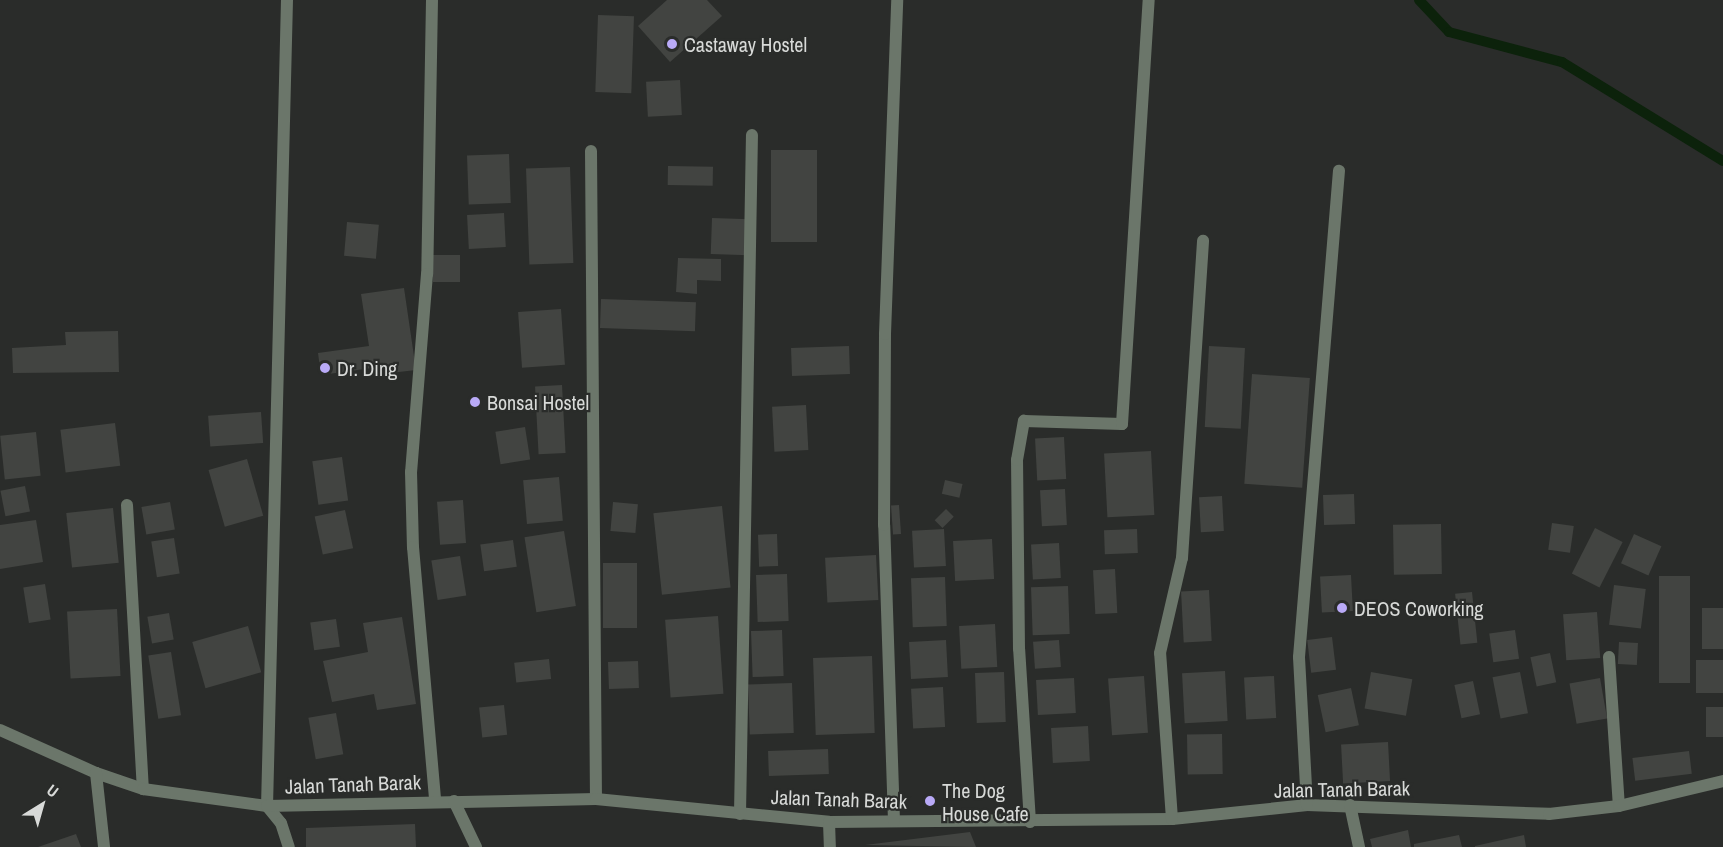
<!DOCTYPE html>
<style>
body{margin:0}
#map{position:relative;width:1723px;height:847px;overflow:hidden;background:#2a2c2a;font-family:"Archivo Narrow",sans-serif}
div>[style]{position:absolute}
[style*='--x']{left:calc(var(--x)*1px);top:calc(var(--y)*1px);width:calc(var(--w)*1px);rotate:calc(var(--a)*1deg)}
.stream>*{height:10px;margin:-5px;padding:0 5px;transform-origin:5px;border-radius:5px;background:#0c220b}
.building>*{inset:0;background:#424441;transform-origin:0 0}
.street>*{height:12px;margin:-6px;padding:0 6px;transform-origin:6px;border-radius:6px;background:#6b766a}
.dots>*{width:16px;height:16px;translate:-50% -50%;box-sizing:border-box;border:3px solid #2a2c2a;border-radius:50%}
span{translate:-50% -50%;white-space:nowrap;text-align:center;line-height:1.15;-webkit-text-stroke:4.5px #2a2c2a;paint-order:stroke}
.poi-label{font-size:20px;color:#d8dad8}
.left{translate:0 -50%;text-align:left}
.street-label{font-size:20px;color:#d8dad8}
.north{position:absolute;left:12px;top:775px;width:60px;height:60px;-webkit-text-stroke:4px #2a2c2a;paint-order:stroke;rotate:37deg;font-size:16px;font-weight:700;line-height:24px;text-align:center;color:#d8dad8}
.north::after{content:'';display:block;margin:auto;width:21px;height:27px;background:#d8dad8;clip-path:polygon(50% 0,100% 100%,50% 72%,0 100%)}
</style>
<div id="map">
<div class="stream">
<div style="--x:1419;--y:0;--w:44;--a:46.8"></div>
<div style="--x:1449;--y:32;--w:117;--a:14.9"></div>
<div style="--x:1562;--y:62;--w:189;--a:31.6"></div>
</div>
<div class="building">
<div style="clip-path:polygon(667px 0,707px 0,722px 16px,670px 62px,638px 26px)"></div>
<div style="left:598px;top:15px;width:36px;height:77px;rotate:2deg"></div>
<div style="left:680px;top:80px;width:35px;height:34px;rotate:87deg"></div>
<div style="left:771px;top:150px;width:46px;height:92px"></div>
<div style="left:509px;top:154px;width:49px;height:42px;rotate:88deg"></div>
<div style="left:668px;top:166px;width:45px;height:19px;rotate:1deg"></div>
<div style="left:570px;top:167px;width:96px;height:44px;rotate:88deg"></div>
<div style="left:504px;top:213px;width:34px;height:37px;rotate:87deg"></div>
<div style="left:712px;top:218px;width:38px;height:36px;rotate:2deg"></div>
<div style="left:347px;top:222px;width:32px;height:34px;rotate:5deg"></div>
<div style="left:433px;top:255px;width:27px;height:27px"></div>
<div style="clip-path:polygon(678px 258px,721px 259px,721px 281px,697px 280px,697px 294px,676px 292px)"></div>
<div style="clip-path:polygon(404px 288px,416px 370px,373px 375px,372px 368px,321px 375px,318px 353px,369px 346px,361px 294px)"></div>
<div style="left:601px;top:299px;width:95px;height:29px;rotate:2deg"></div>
<div style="left:561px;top:309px;width:56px;height:43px;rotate:86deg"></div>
<div style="clip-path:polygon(118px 331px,119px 372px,13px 373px,12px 348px,66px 345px,65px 332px)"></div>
<div style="left:849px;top:346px;width:28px;height:58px;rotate:88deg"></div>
<div style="left:1209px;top:346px;width:36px;height:81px;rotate:3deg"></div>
<div style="left:1252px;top:374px;width:58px;height:110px;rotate:4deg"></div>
<div style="left:562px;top:385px;width:68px;height:27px;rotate:87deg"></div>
<div style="left:806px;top:405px;width:45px;height:34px;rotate:87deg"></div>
<div style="left:261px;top:412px;width:31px;height:53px;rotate:86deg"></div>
<div style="left:115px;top:423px;width:43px;height:55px;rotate:83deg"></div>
<div style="left:525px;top:427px;width:33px;height:30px;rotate:81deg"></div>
<div style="left:36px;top:432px;width:44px;height:36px;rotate:84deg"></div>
<div style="left:1064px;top:437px;width:42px;height:29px;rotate:87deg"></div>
<div style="left:1151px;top:451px;width:64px;height:47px;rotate:87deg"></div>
<div style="left:342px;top:457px;width:44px;height:30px;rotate:82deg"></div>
<div style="left:247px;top:459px;width:59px;height:40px;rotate:74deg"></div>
<div style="left:559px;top:477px;width:44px;height:36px;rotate:85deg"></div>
<div style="left:945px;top:480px;width:18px;height:14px;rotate:13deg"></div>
<div style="left:25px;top:486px;width:26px;height:25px;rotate:79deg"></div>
<div style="left:1065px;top:489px;width:36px;height:25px;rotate:87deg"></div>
<div style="left:1354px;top:494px;width:30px;height:31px;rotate:88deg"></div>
<div style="left:1222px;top:496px;width:35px;height:23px;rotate:87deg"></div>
<div style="left:463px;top:500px;width:43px;height:26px;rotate:86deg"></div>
<div style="left:170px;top:502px;width:28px;height:29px;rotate:80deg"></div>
<div style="left:613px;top:502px;width:25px;height:29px;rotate:5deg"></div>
<div style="left:899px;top:505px;width:29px;height:8px;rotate:86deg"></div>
<div style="left:722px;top:506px;width:82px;height:69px;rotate:84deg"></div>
<div style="left:113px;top:508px;width:55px;height:47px;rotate:84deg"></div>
<div style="left:946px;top:509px;width:11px;height:16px;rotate:45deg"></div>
<div style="left:345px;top:510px;width:39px;height:31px;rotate:78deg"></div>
<div style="clip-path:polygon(36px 520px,43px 562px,0 569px,0 525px)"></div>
<div style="left:1552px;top:523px;width:22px;height:27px;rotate:8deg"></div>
<div style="left:1441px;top:524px;width:50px;height:48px;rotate:89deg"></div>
<div style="left:1595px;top:528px;width:31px;height:51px;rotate:27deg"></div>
<div style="left:944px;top:529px;width:37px;height:32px;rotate:87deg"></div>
<div style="left:1137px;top:529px;width:24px;height:33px;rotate:88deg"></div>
<div style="left:564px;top:531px;width:76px;height:40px;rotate:81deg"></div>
<div style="left:777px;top:534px;width:32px;height:19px;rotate:88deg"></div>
<div style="left:1634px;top:534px;width:30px;height:32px;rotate:24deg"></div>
<div style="left:174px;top:538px;width:36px;height:23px;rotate:81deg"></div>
<div style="left:992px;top:539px;width:40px;height:39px;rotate:87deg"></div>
<div style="left:513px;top:540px;width:27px;height:33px;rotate:82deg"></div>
<div style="left:1059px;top:543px;width:35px;height:28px;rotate:87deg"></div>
<div style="left:876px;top:555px;width:45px;height:51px;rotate:87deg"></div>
<div style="left:460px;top:556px;width:40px;height:29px;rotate:81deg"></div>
<div style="left:603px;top:563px;width:34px;height:65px"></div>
<div style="left:1115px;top:569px;width:44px;height:22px;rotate:87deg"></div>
<div style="left:787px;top:574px;width:47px;height:31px;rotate:88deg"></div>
<div style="left:1351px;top:575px;width:36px;height:31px;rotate:87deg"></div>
<div style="left:1659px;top:576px;width:31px;height:107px"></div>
<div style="left:945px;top:577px;width:49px;height:34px;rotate:88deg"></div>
<div style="left:45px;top:584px;width:36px;height:22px;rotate:81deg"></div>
<div style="left:1614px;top:585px;width:32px;height:40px;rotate:7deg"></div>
<div style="left:1068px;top:586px;width:48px;height:37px;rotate:88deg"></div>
<div style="left:1209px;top:590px;width:51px;height:28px;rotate:87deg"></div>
<div style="left:1472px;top:592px;width:51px;height:17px;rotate:84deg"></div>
<div style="left:1702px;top:608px;width:21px;height:41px"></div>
<div style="left:117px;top:609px;width:67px;height:50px;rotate:87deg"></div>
<div style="left:1597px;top:612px;width:46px;height:34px;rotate:86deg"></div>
<div style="left:169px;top:613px;width:27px;height:22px;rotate:80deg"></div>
<div style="left:718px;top:616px;width:78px;height:53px;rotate:86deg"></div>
<div style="clip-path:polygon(402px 617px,416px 704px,377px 710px,374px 694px,332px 702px,323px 661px,368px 652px,363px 623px)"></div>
<div style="left:336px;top:619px;width:28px;height:26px;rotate:82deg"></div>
<div style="left:995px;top:624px;width:43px;height:36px;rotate:87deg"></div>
<div style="left:248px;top:626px;width:48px;height:58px;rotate:74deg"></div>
<div style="left:782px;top:630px;width:46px;height:31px;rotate:88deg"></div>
<div style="left:1515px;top:630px;width:29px;height:26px;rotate:82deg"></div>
<div style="left:1332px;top:637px;width:33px;height:25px;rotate:83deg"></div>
<div style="left:946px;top:640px;width:37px;height:37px;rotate:87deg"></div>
<div style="left:1059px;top:640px;width:27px;height:26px;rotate:86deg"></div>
<div style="left:1619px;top:642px;width:19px;height:22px;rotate:3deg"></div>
<div style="left:171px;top:652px;width:64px;height:23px;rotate:81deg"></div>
<div style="left:1550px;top:653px;width:30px;height:20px;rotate:78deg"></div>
<div style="left:872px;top:656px;width:77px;height:59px;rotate:88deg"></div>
<div style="left:549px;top:659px;width:20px;height:35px;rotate:84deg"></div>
<div style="left:1723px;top:660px;width:33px;height:27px;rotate:90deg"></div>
<div style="left:638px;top:661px;width:27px;height:30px;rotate:88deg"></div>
<div style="left:1225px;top:671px;width:50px;height:43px;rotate:87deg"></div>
<div style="left:1004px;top:672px;width:50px;height:29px;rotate:88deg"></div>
<div style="left:1371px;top:672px;width:42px;height:37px;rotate:10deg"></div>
<div style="left:1520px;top:672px;width:42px;height:28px;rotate:79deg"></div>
<div style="left:1144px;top:676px;width:57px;height:36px;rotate:86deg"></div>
<div style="left:1274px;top:676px;width:42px;height:30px;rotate:87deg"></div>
<div style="left:1074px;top:678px;width:35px;height:38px;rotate:87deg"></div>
<div style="left:1600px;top:678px;width:41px;height:31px;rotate:80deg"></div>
<div style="left:1473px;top:681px;width:34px;height:19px;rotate:78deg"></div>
<div style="left:792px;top:683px;width:50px;height:44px;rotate:88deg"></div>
<div style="left:943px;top:687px;width:40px;height:32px;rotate:87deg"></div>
<div style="left:1351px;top:688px;width:38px;height:34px;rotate:78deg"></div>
<div style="left:504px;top:705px;width:30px;height:25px;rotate:84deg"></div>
<div style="left:1706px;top:707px;width:17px;height:30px"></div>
<div style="left:336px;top:713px;width:42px;height:28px;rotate:80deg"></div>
<div style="left:1088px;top:726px;width:35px;height:37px;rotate:87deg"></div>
<div style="left:1222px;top:734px;width:40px;height:35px;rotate:89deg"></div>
<div style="left:1388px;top:742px;width:39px;height:47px;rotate:87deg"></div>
<div style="left:828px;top:749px;width:25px;height:60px;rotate:88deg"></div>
<div style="left:1689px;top:751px;width:23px;height:57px;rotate:83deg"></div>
<div style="clip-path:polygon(415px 824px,416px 847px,306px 847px,306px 828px)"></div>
<div style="clip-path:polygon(1408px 830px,1411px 847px,1372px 847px,1370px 839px)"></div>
<div style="clip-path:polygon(970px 832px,976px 847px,865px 845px)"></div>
<div style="clip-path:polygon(76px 834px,81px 847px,38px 847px)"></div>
<div style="clip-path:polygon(1459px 835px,1462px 847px,1414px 847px,1414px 844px)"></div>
<div style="clip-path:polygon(1524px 835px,1526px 847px,1475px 847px,1475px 846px)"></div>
</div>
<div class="street">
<div style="--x:287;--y:0;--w:806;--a:91.42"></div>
<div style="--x:267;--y:806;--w:22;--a:51"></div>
<div style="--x:281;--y:823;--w:25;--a:72"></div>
<div style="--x:432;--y:0;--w:274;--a:91"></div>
<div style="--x:427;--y:274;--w:199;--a:94.6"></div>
<div style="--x:411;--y:472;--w:75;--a:88.5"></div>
<div style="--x:413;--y:547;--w:255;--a:85"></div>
<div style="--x:591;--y:151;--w:648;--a:89.56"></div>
<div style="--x:127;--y:505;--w:284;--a:86.8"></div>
<div style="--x:1609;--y:657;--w:149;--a:86.2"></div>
<div style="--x:0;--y:730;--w:105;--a:24.1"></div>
<div style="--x:96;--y:773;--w:50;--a:18.8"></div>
<div style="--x:143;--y:789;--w:125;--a:7.8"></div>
<div style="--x:267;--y:806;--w:329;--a:-1.2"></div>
<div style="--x:596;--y:799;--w:234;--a:5.6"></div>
<div style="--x:829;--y:822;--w:343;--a:-0.5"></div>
<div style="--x:1172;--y:819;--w:136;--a:-5.9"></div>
<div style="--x:1307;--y:805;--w:242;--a:2.1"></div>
<div style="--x:1549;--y:814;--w:70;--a:-6.5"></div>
<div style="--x:1619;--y:806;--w:107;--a:-13.5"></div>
<div style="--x:96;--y:773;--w:74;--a:83.8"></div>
<div style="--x:454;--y:801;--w:51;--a:64.4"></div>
<div style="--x:1307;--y:805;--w:148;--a:-93.1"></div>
<div style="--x:1299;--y:657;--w:488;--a:-85.3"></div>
<div style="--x:1350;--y:805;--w:43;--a:77.9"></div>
<div style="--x:740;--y:814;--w:679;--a:-88.99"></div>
<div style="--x:1172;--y:819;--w:166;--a:-94.1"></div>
<div style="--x:1160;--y:653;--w:98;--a:-77"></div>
<div style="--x:1182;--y:558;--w:318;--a:-86.2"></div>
<div style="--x:894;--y:821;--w:296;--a:-91.9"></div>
<div style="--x:884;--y:525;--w:191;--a:-89.7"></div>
<div style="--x:885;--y:334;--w:334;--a:-87.9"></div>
<div style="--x:829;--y:822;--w:25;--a:88"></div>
<div style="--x:1030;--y:822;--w:173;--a:-93.6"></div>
<div style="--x:1019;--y:649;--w:189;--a:-90.6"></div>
<div style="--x:1017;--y:460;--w:40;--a:-80"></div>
<div style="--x:1024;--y:421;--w:98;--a:1.8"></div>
<div style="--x:1122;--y:424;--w:425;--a:-86.4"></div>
</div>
<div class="dots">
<div style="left:672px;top:44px;background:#b9aaf7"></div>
<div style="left:325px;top:368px;background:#b9aaf7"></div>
<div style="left:475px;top:402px;background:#b9aaf7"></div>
<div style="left:1342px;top:608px;background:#b9aaf7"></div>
<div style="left:930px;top:801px;background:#b9aaf7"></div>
</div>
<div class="poi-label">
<span class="left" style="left:684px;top:44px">Castaway Hostel</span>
<span class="left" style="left:337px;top:368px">Dr. Ding</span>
<span class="left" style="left:487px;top:402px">Bonsai Hostel</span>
<span class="left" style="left:1354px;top:608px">DEOS Coworking</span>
<span class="left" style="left:942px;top:802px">The Dog<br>House Cafe</span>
</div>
<div class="street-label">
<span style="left:353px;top:784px;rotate:-2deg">Jalan Tanah Barak</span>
<span style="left:1342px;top:789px;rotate:-1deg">Jalan Tanah Barak</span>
<span style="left:839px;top:799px;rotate:2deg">Jalan Tanah Barak</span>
</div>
<div class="north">U</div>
</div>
